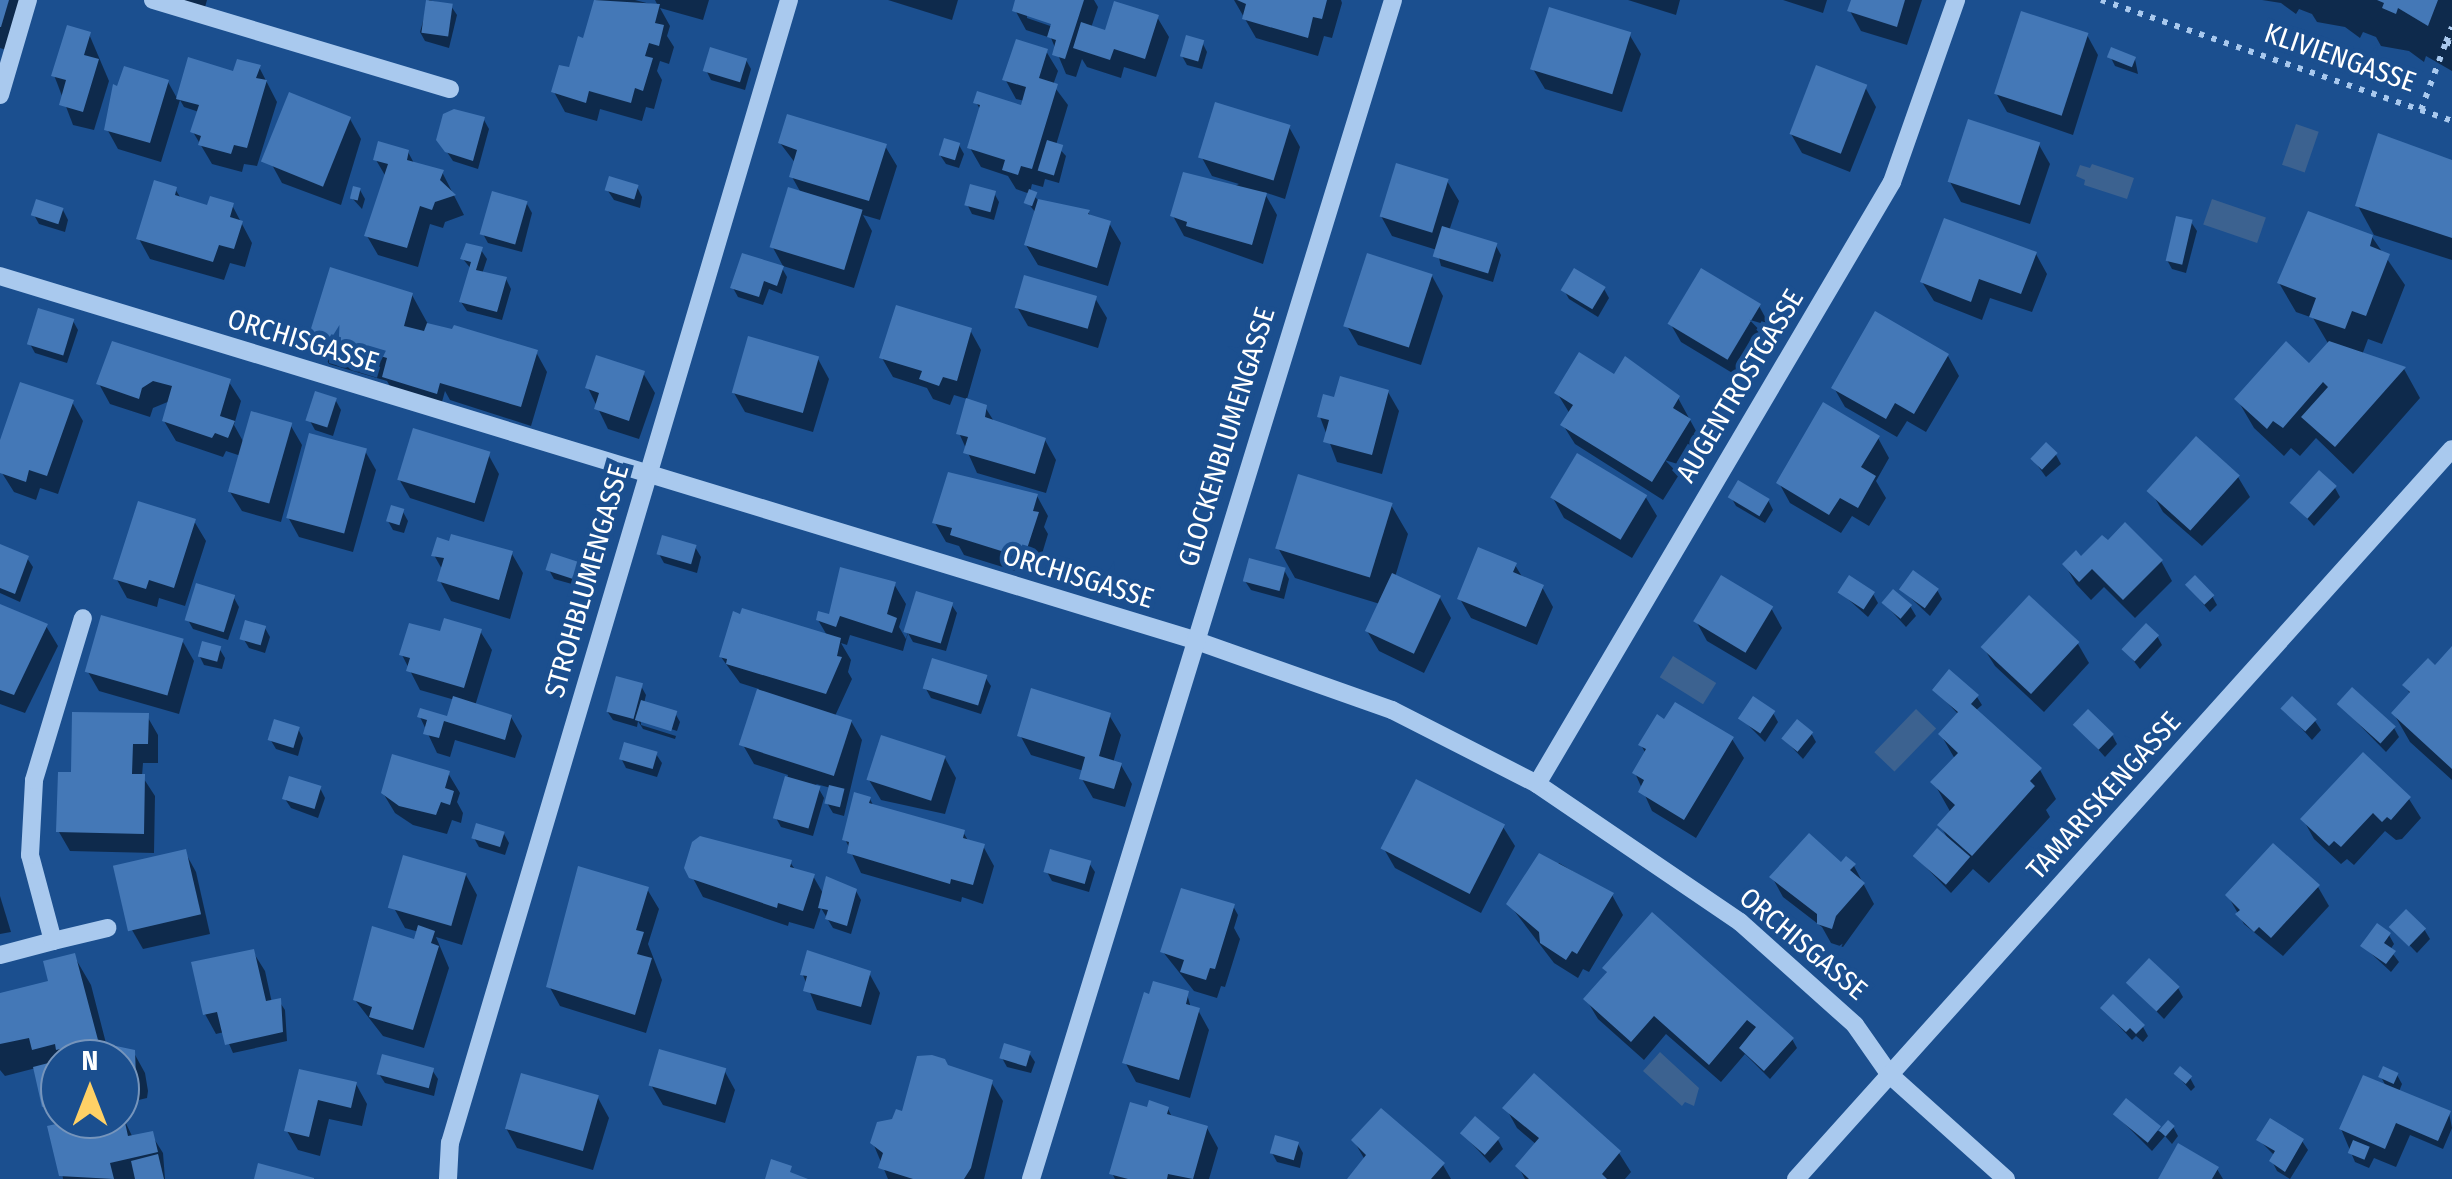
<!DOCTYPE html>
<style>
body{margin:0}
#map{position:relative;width:2452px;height:1179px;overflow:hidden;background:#1b4f8f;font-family:"Fira Sans Condensed",sans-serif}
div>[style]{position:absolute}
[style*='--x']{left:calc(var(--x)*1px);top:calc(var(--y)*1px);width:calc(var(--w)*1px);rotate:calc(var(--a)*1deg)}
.water>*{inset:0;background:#3c6290;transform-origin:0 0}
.shadow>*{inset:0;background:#0007}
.building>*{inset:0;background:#4478b7;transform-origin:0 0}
.path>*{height:6px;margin-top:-3px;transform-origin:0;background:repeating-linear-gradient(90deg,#a9c9ee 0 5px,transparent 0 13px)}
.minor>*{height:18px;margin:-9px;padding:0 9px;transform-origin:9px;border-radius:9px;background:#a9c9ee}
span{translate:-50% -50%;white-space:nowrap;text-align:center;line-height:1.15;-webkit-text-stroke:9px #1b4f8f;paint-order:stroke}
.street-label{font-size:28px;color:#fff}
.north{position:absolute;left:40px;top:1039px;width:100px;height:100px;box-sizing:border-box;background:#1b4f8f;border:2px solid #7695bc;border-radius:50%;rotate:0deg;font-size:28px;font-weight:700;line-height:40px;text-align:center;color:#fff}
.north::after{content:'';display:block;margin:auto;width:35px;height:45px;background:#ffd166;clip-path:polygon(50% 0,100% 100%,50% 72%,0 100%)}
</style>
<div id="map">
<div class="water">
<div style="left:2296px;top:124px;width:24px;height:43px;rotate:19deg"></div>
<div style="clip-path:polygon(2092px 164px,2134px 178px,2127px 199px,2084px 185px,2085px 180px,2076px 176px,2080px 165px,2090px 168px)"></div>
<div style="left:2212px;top:199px;width:57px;height:27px;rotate:19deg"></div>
<div style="left:1673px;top:656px;width:51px;height:25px;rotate:32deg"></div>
<div style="left:1916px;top:709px;width:28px;height:60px;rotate:44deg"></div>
<div style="clip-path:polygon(1660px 1052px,1699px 1088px,1694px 1106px,1685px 1102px,1682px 1106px,1643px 1071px)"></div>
</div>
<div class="shadow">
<div style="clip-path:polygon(0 0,25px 0,10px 51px,0 48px)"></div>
<div style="clip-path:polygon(169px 0,207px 0,204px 11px)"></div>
<div style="clip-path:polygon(429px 0,451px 6px,457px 15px,449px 48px,425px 41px,420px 32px)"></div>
<div style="clip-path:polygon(596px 0,635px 0,658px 6px,655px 0,709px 0,703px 20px,660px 8px,670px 26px,667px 36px,674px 47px,669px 64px,660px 61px,657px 71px,662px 80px,654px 109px,646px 107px,642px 121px,600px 109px,597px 121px,565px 112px,554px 92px,585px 41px)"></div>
<div style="clip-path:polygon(888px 0,958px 0,952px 20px)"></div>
<div style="clip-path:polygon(evenodd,1018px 0,1094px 0,1098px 7px,1091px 28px,1106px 33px,1157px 17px,1169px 37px,1156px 77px,1124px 67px,1121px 78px,1087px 67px,1082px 59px,1076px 77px,1066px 74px,1051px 38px,1026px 30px,1015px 10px,1018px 0,1027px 13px,1064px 26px,1062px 30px,1027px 18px,1027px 13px)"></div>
<div style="clip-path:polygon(1234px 0,1341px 0,1342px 3px,1332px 38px,1324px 36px,1318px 56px,1256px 38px)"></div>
<div style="clip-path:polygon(1628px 0,1680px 0,1676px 15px)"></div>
<div style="clip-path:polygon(1783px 0,1827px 0,1823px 13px)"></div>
<div style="clip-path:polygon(1853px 0,1922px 0,1907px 45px,1861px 31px,1850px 11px)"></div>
<div style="clip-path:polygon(2262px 0,2452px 0,2452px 71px,2426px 56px,2424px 62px,2409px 51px,2381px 46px,2376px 37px,2363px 32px,2360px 38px,2345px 27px,2317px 22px,2312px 14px,2299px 9px,2296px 14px,2281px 3px)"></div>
<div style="clip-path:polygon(89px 34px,109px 81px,94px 130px,73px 125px,54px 75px)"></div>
<div style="clip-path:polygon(1629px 34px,1641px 54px,1622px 112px,1545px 89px,1533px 69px)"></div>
<div style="clip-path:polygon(2087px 35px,2098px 55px,2073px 135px,2007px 112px,1996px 93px)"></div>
<div style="clip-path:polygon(1202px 42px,1207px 52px,1202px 69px,1187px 65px,1182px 56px)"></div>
<div style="clip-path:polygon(1046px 51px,1058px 71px,1053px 85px,1068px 105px,1056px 145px,1066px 156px,1059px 183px,1045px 179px,1043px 187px,1032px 184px,1030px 192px,1041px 203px,1088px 212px,1092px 218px,1109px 223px,1121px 243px,1108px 286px,1038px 265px,1026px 245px,1036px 213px,1027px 202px,1030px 194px,1016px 189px,1008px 176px,981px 167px,970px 148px,981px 111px,976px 102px,1023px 108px,1025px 101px,1016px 99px,1005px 79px)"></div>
<div style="clip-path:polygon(2110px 56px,2135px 59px,2138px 74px,2115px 66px)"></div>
<div style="clip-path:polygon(189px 60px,235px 74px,259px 67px,277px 102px,257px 166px,244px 164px,242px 172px,212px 164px,193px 132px,199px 112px,184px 107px,180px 100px,161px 162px,118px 149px,107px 129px,168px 82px,178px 100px)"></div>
<div style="clip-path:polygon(746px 60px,751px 69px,745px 90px,711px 80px,706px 70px)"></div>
<div style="clip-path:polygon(1865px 87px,1876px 107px,1850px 172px,1802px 153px,1791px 134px)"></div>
<div style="clip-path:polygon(350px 119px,361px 139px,341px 205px,282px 183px,271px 163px)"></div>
<div style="clip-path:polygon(484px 120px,489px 129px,478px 169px,453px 161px,445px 149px)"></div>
<div style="clip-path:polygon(1289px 127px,1300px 147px,1285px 199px,1264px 192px,1277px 215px,1263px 264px,1184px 236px,1173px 216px,1239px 184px,1212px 176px,1201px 156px)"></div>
<div style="clip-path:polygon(780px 143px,885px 146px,897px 166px,880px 220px,863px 215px,872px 231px,854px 288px,783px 266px,772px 246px,801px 193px,792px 177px,796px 164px)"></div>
<div style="clip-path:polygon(959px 145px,964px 154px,959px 168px,946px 164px,940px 155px)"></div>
<div style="clip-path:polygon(2039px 145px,2050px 164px,2030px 224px,1961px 202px,1950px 182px)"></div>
<div style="clip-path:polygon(408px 152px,415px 165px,442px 172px,464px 215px,445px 222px,443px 228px,430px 224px,418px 267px,378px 255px,367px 236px,386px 177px,376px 160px)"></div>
<div style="clip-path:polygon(2452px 162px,2452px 260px,2374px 235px,2358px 206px)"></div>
<div style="clip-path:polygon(1447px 181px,1459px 201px,1449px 231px,1496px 246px,1501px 255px,1493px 282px,1441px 266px,1437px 250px,1392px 236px,1381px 216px)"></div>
<div style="clip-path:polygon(637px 187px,642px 197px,640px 208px,614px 200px,608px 191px)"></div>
<div style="clip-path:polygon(175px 189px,182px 200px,209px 209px,232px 205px,252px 243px,245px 267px,230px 263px,224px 280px,150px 259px,139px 239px)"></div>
<div style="clip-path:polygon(360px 190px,365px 199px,362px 209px,352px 198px)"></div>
<div style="clip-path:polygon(994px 193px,999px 202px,994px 220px,972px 214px,967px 204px)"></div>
<div style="clip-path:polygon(527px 204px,532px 213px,522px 252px,488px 243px,483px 234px)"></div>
<div style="clip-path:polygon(63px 210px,68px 220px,65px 232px,39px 224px,34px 215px)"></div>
<div style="clip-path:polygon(2191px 222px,2197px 231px,2186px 273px,2172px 269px,2167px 260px)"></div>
<div style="clip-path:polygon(2372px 237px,2405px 285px,2382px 344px,2368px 339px,2362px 355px,2404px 369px,2420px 398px,2353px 474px,2316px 438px,2300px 456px,2291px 448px,2284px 456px,2254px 428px,2237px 399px,2309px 367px,2329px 345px,2313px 318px,2296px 312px,2279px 283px)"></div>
<div style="clip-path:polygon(481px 250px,487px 259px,482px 274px,506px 279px,511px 289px,502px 320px,467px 311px,461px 302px,471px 269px,463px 259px)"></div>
<div style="clip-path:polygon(2036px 254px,2047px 274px,2032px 312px,1990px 298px,1982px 320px,1934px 301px,1922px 282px)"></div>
<div style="clip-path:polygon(782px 268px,787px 277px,782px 294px,769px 289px,763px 305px,738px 297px,733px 288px)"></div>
<div style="clip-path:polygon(1432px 276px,1443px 296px,1421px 365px,1358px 345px,1347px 326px)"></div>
<div style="clip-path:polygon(1604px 289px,1609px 298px,1598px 317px,1569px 299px,1564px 290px)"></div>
<div style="clip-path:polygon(412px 295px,429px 326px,536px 352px,547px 372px,531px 426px,450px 400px,445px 391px,442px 402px,402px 406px,387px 381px,329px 364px,312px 334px)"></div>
<div style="clip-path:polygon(1095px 298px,1107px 318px,1098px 348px,1028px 326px,1017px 307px)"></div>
<div style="clip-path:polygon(1759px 306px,1770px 326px,1739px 377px,1681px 342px,1670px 323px)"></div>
<div style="clip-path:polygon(73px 321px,78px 330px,67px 363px,35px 353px,30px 344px)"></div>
<div style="clip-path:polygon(970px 330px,981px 350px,967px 399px,954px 395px,950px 405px,933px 399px,927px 388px,893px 377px,882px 358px)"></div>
<div style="clip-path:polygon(113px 344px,229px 382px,241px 401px,234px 425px,244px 443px,291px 426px,302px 445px,281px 522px,242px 511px,230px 492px,241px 456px,226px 451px,223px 457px,176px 441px,164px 421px,170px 401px,153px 408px,150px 417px,110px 404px,99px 384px)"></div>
<div style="clip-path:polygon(1948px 356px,1959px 376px,1926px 432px,1907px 421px,1897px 437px,1845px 407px,1834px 388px)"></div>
<div style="clip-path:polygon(818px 359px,829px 379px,813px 432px,745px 412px,734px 393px)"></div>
<div style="clip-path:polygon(643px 373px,655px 393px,639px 439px,608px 429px,588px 388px)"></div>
<div style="clip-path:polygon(1615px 378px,1678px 398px,1701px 440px,1663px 500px,1575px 444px,1563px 425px,1570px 414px,1557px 393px)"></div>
<div style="clip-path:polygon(1388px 392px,1399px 411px,1382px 474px,1337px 462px,1320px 417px,1336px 400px)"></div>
<div style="clip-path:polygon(336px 401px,341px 410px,333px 436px,315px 430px,310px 421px)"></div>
<div style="clip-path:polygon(72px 402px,83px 421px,58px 494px,40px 488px,36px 500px,14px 492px,2px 473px,0 447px)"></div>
<div style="clip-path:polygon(985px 407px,995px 423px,1045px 440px,1056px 460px,1046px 493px,977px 473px,959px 433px)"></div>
<div style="clip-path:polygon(1878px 438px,1889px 458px,1876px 481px,1886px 498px,1869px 526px,1852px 516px,1841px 533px,1790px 503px,1779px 483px)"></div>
<div style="clip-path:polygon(365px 451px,376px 470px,353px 552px,299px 537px,288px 517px)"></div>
<div style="clip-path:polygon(488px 454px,499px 474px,484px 522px,410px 498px,399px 479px)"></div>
<div style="clip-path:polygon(2056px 455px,2061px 464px,2046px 477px,2032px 458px)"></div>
<div style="clip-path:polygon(2238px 477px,2250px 497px,2202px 546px,2163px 512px,2152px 493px)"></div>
<div style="clip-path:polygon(2335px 488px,2340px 497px,2314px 526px,2293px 503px)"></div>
<div style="clip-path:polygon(1037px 496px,1048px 516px,1044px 527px,1048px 534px,1035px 577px,964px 555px,959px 546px,946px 542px,935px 523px)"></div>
<div style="clip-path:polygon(1645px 496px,1657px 516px,1632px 558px,1564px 518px,1553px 498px)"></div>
<div style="clip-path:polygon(1731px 497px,1768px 500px,1773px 510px,1765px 523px,1736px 506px)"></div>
<div style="clip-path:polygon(1391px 505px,1408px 534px,1395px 577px,1440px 598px,1451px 618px,1424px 673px,1379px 651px,1367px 631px,1380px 604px,1295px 578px,1278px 548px)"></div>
<div style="clip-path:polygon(403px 512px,408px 521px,404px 533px,393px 530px,388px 521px)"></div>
<div style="clip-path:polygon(194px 521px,206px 541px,185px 606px,159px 598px,157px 607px,127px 598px,116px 578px)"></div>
<div style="clip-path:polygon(450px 544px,512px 554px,523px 573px,510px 619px,451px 601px,440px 581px,443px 571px,434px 555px)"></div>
<div style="clip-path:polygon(0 546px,27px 558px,33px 567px,20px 602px,0 593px)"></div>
<div style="clip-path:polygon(695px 547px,701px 557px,697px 573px,664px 563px,659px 554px)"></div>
<div style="clip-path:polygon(2081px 559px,2161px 561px,2172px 581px,2135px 618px,2104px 587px,2091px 600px,2076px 584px,2065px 565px)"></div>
<div style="clip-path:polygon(577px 564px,583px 573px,579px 586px,554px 579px,549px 570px)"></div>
<div style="clip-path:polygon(1515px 565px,1524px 580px,1542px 587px,1553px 607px,1537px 645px,1471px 618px,1460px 599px)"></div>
<div style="clip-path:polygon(1284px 570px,1289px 579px,1284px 599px,1251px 590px,1245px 581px)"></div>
<div style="clip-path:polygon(evenodd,894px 584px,906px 604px,899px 627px,906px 639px,918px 594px,951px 604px,957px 613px,946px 651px,913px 642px,908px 633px,903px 651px,850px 635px,847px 645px,841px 643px,851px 660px,848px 672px,852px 679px,835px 716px,851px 721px,862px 740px,844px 816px,833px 813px,824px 798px,813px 836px,781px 827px,776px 818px,788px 775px,754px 764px,743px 745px,759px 689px,740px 683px,721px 657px,828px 637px,818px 620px,894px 584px,816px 784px,831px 788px,827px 803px,816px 784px)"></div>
<div style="clip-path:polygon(2188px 586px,2212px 596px,2217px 605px,2210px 612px)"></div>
<div style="clip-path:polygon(1902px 590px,1937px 590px,1942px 599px,1930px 616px)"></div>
<div style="clip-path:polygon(1840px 592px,1873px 594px,1878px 603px,1868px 617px)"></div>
<div style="clip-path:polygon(234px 598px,239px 607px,228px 640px,193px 629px,188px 620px)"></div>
<div style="clip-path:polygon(1884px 603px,1910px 606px,1916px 616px,1906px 627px)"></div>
<div style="clip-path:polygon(0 607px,46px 626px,58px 646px,25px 713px,0 704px)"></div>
<div style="clip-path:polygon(1771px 608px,1782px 628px,1756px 670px,1707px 641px,1696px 621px)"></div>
<div style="clip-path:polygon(265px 628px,270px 637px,265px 653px,249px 648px,243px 638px)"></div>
<div style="clip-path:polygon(480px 631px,492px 650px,475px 706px,511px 717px,522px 736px,515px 758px,455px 740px,450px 757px,437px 753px,420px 717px,449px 719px,455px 700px,420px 690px,402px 655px,442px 634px)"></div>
<div style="clip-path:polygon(2157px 636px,2162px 645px,2140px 669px,2124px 649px)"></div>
<div style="clip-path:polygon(183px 642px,194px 661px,179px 714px,99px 691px,88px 672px)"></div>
<div style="clip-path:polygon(2078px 644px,2089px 663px,2044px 712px,1995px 666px,1983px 647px)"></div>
<div style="clip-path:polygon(219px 648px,225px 658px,222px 669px,204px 665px,199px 655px)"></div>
<div style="clip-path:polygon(2452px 649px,2452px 780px,2410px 742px,2394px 714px,2411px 695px,2405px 686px,2435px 668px)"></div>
<div style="clip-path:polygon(985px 677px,991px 686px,981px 714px,931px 698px,926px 689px)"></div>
<div style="clip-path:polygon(641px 686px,646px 695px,644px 703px,675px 713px,680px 722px,677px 731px,641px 719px,641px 725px,676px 736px,675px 739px,643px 729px,638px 721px,637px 727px,613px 720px,607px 711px)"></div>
<div style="clip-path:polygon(1935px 690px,1977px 697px,1982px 705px,1975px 711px,2040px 770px,2056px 799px,2046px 810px,2050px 817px,1989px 883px,1973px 869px,1951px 893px,1915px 856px,1948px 839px,1940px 825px,1951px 813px,1934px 783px,1955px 759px,1941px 735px,1959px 715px)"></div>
<div style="clip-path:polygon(2339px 704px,2394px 728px,2399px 737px,2386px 752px)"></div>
<div style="clip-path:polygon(2284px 709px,2315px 721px,2321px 730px,2312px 740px)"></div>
<div style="clip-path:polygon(1773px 713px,1778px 722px,1765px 742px,1741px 718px)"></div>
<div style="clip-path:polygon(1109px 715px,1121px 735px,1113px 763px,1121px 765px,1132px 784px,1125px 807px,1093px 798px,1082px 779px,1084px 771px,1031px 755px,1020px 735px)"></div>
<div style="clip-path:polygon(147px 716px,158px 735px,158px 763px,143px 763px,142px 776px,155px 796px,154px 853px,70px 851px,59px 832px,73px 775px)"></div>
<div style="clip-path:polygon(2076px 725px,2112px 735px,2117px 744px,2105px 757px)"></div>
<div style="clip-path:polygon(298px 729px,303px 738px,298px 756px,276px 749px,270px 739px)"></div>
<div style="clip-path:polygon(1811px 733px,1816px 742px,1803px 759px,1784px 739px)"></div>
<div style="clip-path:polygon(1732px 739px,1744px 758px,1696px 838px,1652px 811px,1635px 773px,1646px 754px,1641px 745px)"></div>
<div style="clip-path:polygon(656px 754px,662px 763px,657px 777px,626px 768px,621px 758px)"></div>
<div style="clip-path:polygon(945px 758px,956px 778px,945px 814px,881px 800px,869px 780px)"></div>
<div style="clip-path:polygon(448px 773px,460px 793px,457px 802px,463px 813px,461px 823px,452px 820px,447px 834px,413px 825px,395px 813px,383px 793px)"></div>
<div style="clip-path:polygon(320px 788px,325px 798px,318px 818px,291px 808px,285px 799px)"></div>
<div style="clip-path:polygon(870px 799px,874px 807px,963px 832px,969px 842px,983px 846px,994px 866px,983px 904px,962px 897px,961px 902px,861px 873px,845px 839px)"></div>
<div style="clip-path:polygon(2409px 799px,2421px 818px,2402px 839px,2396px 840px,2385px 831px,2354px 865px,2347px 859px,2341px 864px,2314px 839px,2303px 819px)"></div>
<div style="clip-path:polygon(1503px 827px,1515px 846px,1481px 913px,1395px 868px,1384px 849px)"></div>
<div style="clip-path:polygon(504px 834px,509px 843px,505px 855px,479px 847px,474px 838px)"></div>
<div style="clip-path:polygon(185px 852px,196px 872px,210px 934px,143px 949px,132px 930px)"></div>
<div style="clip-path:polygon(790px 862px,796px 871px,813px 876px,824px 895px,856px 891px,861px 900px,851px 934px,833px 928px,821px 908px,814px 929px,789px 922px,788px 926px,703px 897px,687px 867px)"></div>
<div style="clip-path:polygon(1089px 863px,1095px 872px,1089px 892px,1052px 881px,1047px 872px)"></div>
<div style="clip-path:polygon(1559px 863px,1612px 895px,1623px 915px,1589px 972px,1583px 969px,1578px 978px,1554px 963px,1509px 904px)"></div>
<div style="clip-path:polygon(1841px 865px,1854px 866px,1874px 904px,1843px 947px,1831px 943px,1822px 927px,1783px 897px,1772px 877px)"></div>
<div style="clip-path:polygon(466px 875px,477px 895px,462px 945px,436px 937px,449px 968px,424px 1048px,383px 1036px,355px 1000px,415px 942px,419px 932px,405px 928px,394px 908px)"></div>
<div style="clip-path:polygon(2318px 887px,2329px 906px,2283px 956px,2244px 924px,2228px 896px)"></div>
<div style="clip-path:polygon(647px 889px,659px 909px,648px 944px,662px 980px,646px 1033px,560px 1006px,549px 986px)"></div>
<div style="clip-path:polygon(0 896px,11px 932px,0 934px)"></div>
<div style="clip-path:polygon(1233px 906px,1238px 915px,1234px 928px,1240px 939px,1225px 987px,1221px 986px,1217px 998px,1194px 991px,1163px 952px)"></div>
<div style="clip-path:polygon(1652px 915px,1792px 1039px,1797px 1048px,1770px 1079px,1745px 1054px,1721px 1082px,1666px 1034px,1644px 1060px,1598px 1019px,1586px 999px)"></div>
<div style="clip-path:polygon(2392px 927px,2424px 929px,2430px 939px,2417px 953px)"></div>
<div style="clip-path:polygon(2389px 935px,2394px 944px,2390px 950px,2399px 962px,2391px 972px,2363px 946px)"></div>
<div style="clip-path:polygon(253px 952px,265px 971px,272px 1003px,279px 1001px,285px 1010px,287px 1041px,233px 1053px,224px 1032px,216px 1034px,205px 1014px)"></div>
<div style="clip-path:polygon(74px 956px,91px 985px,108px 1051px,134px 1053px,145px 1073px,148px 1091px,147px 1098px,130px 1102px,131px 1109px,120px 1111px,120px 1059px,60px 1059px,60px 1119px,120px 1119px,120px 1111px,133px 1138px,151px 1134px,163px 1153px,165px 1179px,63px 1179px,56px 1127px,44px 1106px,36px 1068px,5px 1076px,0 1070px,0 998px,51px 983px)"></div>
<div style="clip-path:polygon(869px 973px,880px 993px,871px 1025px,817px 1010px,803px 975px)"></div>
<div style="clip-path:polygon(2129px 983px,2178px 988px,2183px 997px,2164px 1019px)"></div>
<div style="clip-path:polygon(1187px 994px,1191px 1008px,1198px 1010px,1209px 1030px,1190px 1098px,1136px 1082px,1125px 1062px)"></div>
<div style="clip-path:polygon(2103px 1009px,2143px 1027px,2148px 1036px,2143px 1042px,2136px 1036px,2132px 1040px)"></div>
<div style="clip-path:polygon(1029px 1053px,1035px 1062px,1031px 1073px,1007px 1067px,1002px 1058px)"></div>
<div style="clip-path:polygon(948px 1068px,991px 1082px,1003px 1101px,984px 1179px,888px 1179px,873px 1143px)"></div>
<div style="clip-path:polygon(432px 1070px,438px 1079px,434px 1096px,385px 1083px,379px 1074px)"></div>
<div style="clip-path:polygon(724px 1070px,735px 1090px,725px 1123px,663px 1105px,651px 1085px)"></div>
<div style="clip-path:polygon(301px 1072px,356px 1084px,367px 1104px,362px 1126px,329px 1119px,320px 1156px,298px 1150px,287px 1131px)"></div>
<div style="clip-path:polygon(2176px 1074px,2190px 1078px,2195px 1087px,2191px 1091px)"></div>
<div style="clip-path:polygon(2397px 1075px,2402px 1084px,2398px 1094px,2449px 1113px,2452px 1128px,2443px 1149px,2410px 1135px,2396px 1167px,2374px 1158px,2369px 1168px,2355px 1162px,2341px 1129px,2388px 1090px,2381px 1077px)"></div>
<div style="clip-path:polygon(598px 1098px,609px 1118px,593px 1170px,517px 1148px,506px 1128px)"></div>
<div style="clip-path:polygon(1506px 1108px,1619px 1153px,1631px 1172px,1625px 1179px,1525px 1179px,1518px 1166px,1537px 1145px,1517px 1128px)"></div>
<div style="clip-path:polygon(1168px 1109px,1173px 1119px,1207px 1128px,1218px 1148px,1209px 1179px,1115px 1179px,1112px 1173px,1148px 1110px)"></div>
<div style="clip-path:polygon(1381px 1111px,1443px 1165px,1451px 1179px,1350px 1179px,1365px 1160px,1354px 1141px)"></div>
<div style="clip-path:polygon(2115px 1114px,2161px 1132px,2173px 1127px,2178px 1136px,2172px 1144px,2165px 1136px,2152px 1151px)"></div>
<div style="clip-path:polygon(1462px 1133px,1498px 1140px,1503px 1149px,1490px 1163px)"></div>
<div style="clip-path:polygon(2259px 1140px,2302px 1141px,2308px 1150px,2290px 1179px,2277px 1171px,2272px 1161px,2275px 1156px)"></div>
<div style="clip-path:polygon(1298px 1144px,1303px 1153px,1300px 1168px,1277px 1162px,1272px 1153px)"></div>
<div style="clip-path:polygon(2217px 1169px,2223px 1179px,2161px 1179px)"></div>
</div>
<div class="building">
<div style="clip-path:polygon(0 0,9px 0,1px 27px,0 27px)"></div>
<div style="left:426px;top:0;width:27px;height:33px;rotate:8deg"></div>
<div style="clip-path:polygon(594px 0,660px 4px,655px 23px,664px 25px,659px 46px,649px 43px,645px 56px,653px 58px,643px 91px,635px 88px,631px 103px,589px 91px,586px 103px,551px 92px,559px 65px,569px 67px,578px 36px,583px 38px)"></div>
<div style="clip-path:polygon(1015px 0,1084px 0,1065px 59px,1052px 55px,1056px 40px,1047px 37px,1051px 24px,1012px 11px)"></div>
<div style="clip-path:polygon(1237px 0,1327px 0,1322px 19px,1313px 17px,1308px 38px,1242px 19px,1246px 4px)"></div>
<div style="clip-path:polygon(1851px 0,1905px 0,1897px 27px,1847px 11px)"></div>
<div style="clip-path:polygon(2377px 0,2438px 0,2428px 26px,2398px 8px,2396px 14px,2382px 8px,2384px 3px)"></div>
<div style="clip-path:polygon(1114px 1px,1159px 15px,1145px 59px,1114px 49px,1110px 60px,1073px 48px,1081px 22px,1105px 30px)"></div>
<div style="left:1549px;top:7px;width:86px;height:65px;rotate:17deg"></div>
<div style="left:2021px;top:11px;width:71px;height:87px;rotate:18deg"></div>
<div style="clip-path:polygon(67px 25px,91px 32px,84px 55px,99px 59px,83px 112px,59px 105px,66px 80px,51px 76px)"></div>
<div style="left:1186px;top:35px;width:19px;height:22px;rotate:16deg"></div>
<div style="clip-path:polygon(1016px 39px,1048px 49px,1039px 78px,1058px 84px,1032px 169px,1021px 166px,1018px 175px,1002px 170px,1005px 160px,967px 148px,980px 105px,973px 103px,977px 91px,1021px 105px,1026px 87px,1002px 80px)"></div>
<div style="left:710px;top:47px;width:39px;height:25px;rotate:17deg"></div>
<div style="left:2111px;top:47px;width:27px;height:11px;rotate:22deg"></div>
<div style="clip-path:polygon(188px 57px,233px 71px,237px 59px,261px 65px,256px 78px,267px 80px,247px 148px,234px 145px,231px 154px,198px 145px,201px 136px,190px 132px,199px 105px,176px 99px)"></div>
<div style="left:1816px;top:65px;width:55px;height:74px;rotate:21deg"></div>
<div style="clip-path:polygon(124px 66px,169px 80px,150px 143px,104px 130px,113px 84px,117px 86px)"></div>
<div style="left:289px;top:92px;width:67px;height:75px;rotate:22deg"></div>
<div style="left:1215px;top:102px;width:79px;height:58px;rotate:17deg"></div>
<div style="clip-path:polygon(454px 109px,485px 117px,473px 161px,445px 152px,436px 140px,443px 114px)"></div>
<div style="clip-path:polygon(787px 114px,887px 144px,869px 201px,789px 177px,797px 150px,778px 143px)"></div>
<div style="left:1968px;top:119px;width:76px;height:66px;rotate:18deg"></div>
<div style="clip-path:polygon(2378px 133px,2452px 160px,2452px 238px,2355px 206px)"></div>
<div style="left:944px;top:138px;width:17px;height:18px;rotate:17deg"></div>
<div style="left:1047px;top:140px;width:17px;height:32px;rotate:17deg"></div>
<div style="clip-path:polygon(378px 141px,409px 150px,407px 160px,444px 170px,440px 180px,456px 195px,435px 202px,432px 210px,420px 206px,407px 248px,364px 236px,388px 164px,373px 160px)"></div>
<div style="left:1396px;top:163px;width:55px;height:56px;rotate:17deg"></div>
<div style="clip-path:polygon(1183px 172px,1267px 193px,1252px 245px,1186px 226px,1187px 222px,1170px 216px)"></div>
<div style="left:609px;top:176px;width:31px;height:15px;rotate:17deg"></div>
<div style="clip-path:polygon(154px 180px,177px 187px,175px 195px,207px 205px,210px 196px,234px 203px,230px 217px,243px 221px,234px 249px,219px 245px,213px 262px,136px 239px)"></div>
<div style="left:970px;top:184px;width:27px;height:22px;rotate:15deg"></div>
<div style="left:353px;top:186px;width:8px;height:13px;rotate:14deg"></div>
<div style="left:788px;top:187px;width:78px;height:63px;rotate:17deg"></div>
<div style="left:1029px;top:189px;width:9px;height:15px;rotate:21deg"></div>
<div style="left:492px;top:191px;width:37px;height:45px;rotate:16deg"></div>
<div style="left:36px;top:199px;width:29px;height:17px;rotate:18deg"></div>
<div style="clip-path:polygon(1038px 199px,1090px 210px,1088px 214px,1111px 221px,1097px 268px,1024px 245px)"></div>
<div style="clip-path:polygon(2308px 211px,2373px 235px,2370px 246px,2390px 254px,2366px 316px,2352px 311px,2345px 329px,2309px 317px,2316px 298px,2277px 283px)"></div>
<div style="left:2176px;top:216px;width:17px;height:46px;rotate:13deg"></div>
<div style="clip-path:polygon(1944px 218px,2037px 252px,2021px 294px,1979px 279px,1971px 302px,1920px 282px)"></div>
<div style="left:1442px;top:226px;width:58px;height:32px;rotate:17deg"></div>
<div style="clip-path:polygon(466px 243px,483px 247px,476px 270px,507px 277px,497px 312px,459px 302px,471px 262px,460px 259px)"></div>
<div style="clip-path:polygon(742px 253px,784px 266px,777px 286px,764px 281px,759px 297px,730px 288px)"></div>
<div style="left:1367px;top:253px;width:69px;height:77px;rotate:18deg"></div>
<div style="clip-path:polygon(330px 267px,413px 293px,404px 326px,424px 331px,427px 323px,452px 329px,454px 325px,538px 350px,521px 407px,440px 383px,437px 394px,382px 377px,387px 358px,309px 335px)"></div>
<div style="left:1574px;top:268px;width:37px;height:26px;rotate:31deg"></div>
<div style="left:1701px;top:268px;width:70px;height:65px;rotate:31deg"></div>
<div style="left:1024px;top:275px;width:76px;height:34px;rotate:16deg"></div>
<div style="clip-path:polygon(896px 305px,972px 328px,957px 381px,943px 377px,939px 386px,919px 379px,922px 371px,879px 358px)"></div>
<div style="left:38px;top:308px;width:38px;height:38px;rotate:17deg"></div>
<div style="clip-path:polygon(1875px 311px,1949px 354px,1914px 414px,1895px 403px,1886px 419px,1831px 388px)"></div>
<div style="left:748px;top:336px;width:74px;height:59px;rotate:16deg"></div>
<div style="clip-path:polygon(112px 341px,231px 379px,220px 416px,235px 421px,228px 438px,215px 433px,212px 438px,162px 421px,172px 386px,153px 381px,142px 388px,139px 399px,96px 384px)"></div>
<div style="clip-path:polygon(2286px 341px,2309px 363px,2329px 341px,2406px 367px,2335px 447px,2301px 417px,2328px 387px,2323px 382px,2283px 428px,2273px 421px,2267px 429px,2234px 399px)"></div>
<div style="clip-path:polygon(1579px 352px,1614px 374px,1625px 356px,1680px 396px,1673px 408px,1691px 419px,1652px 482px,1560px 425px,1573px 405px,1554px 393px)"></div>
<div style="clip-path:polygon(596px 355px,645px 371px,629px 421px,594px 409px,599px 393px,585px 388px)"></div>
<div style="clip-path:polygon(1340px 376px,1389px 390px,1372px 455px,1323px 442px,1329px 420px,1317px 417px,1323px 394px,1334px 397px)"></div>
<div style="clip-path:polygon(20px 382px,74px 400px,47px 476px,29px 470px,26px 482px,0 473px,0 440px)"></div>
<div style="left:315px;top:391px;width:23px;height:31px;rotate:18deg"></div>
<div style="clip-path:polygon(966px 398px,987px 405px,985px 417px,1046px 438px,1035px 474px,963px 453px,968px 437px,956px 434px)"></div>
<div style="clip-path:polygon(1823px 402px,1880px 436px,1861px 467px,1876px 476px,1858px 508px,1840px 498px,1829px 515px,1776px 483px)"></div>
<div style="left:251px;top:411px;width:43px;height:84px;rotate:16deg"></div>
<div style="left:413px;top:428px;width:81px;height:54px;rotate:17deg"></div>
<div style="left:309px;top:433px;width:60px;height:88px;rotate:15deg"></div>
<div style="left:2196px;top:436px;width:59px;height:74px;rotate:42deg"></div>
<div style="left:2046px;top:442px;width:16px;height:23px;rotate:43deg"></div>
<div style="left:1577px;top:453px;width:82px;height:52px;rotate:31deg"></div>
<div style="left:2319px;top:470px;width:24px;height:44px;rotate:42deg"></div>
<div style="clip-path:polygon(948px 472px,1038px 494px,1033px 511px,1039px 512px,1024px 558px,950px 535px,952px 528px,932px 523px)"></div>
<div style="left:1298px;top:474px;width:99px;height:78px;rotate:17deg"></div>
<div style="left:1738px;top:480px;width:37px;height:20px;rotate:31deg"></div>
<div style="clip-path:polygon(138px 501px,196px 519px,174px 588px,149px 580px,146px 589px,113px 579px)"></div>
<div style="left:391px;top:505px;width:14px;height:17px;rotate:17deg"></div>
<div style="clip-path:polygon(2125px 522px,2163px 560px,2123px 600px,2092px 569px,2079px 582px,2062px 564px,2076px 550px,2081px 556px,2102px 535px,2108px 540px)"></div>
<div style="clip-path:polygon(451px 534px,513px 551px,499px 600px,437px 581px,444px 558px,431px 556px,437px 537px,449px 541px)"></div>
<div style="left:662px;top:535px;width:36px;height:20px;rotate:16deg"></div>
<div style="clip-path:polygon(0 544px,29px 556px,15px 594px,0 588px)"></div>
<div style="clip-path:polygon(1478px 547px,1517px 563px,1513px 572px,1544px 585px,1526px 627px,1457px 599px)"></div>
<div style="left:551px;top:553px;width:29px;height:18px;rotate:18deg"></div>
<div style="left:1249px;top:558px;width:38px;height:24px;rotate:15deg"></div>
<div style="clip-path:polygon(840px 567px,896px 582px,887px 614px,897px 618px,892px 633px,840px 616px,836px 627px,816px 620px,818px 611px,829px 614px)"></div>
<div style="left:1913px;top:570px;width:32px;height:24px;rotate:36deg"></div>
<div style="left:1392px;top:573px;width:54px;height:64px;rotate:25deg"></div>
<div style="left:1721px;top:575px;width:61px;height:54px;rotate:31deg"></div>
<div style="left:1849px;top:575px;width:31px;height:21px;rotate:33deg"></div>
<div style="left:2195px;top:575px;width:28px;height:14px;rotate:46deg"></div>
<div style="left:196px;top:583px;width:41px;height:39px;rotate:17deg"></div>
<div style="left:1893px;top:589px;width:25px;height:18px;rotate:40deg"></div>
<div style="left:916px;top:591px;width:39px;height:43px;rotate:17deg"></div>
<div style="left:2029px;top:595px;width:69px;height:71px;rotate:43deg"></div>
<div style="clip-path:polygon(0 604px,48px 624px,14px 695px,0 690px)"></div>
<div style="clip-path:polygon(742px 608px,841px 638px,837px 656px,842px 657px,826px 694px,726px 664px,727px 659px,719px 657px,733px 611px,740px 614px)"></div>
<div style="left:101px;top:615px;width:86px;height:59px;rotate:16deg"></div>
<div style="clip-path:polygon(444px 618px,482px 629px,464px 688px,406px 671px,410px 658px,399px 655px,409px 623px,440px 631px)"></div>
<div style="left:245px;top:620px;width:22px;height:20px;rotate:16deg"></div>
<div style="left:2146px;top:623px;width:18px;height:36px;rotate:43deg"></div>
<div style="left:202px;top:641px;width:20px;height:16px;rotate:15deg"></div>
<div style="clip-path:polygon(2452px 646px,2452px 769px,2391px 713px,2410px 692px,2402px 685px,2428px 658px,2435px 665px)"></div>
<div style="left:932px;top:658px;width:58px;height:32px;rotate:17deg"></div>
<div style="clip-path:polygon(1949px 669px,1979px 695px,1971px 704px,2042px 768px,2030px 781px,2035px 786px,1972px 856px,1937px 825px,1955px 805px,1930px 782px,1958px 753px,1938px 734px,1958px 712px,1932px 690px)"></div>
<div style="left:616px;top:676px;width:28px;height:37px;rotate:15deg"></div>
<div style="left:2352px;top:687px;width:59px;height:23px;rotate:42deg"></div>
<div style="clip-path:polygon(1031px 688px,1111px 713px,1099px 756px,1122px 763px,1114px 789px,1079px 779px,1085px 757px,1017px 736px)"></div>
<div style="left:757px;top:689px;width:100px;height:59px;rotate:18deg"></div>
<div style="clip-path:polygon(453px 696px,512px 715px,505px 740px,444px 721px,439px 738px,423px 734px,427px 720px,417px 717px,420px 708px,447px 716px)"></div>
<div style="left:1753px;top:696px;width:27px;height:27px;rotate:34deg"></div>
<div style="left:2292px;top:696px;width:34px;height:17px;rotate:43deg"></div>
<div style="left:641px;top:700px;width:38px;height:21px;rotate:17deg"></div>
<div style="clip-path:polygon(1675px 702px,1734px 737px,1684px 820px,1638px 792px,1644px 780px,1632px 773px,1646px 749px,1638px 745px,1657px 714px,1664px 719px)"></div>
<div style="left:2088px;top:709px;width:36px;height:22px;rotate:44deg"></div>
<div style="clip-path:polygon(72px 712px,149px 713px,148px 744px,133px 744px,132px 774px,145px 774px,144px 834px,56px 832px,58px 772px,71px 772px)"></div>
<div style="left:274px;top:719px;width:27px;height:22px;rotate:17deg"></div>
<div style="left:1797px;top:719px;width:21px;height:25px;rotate:39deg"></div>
<div style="left:881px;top:735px;width:68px;height:47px;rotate:18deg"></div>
<div style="left:624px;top:742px;width:35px;height:18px;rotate:16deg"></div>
<div style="clip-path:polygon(2363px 752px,2411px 797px,2391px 820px,2387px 817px,2382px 822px,2373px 813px,2341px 847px,2334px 841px,2329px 846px,2300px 819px)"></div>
<div style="clip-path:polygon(392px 754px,450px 771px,445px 788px,454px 791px,450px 805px,441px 802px,436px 815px,399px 806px,381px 793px)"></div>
<div style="left:289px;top:776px;width:34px;height:24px;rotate:17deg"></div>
<div style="left:785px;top:776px;width:37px;height:44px;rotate:16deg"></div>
<div style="left:1416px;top:779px;width:100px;height:78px;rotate:27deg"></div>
<div style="left:829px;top:785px;width:16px;height:19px;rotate:14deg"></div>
<div style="clip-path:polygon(854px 792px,871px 797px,869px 803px,965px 830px,963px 838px,985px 844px,973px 885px,951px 879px,950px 884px,847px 853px,849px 842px,842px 840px)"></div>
<div style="left:476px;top:823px;width:30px;height:16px;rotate:17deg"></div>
<div style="left:1937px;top:828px;width:44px;height:37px;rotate:41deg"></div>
<div style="clip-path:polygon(1809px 833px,1841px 862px,1846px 856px,1856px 864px,1850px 870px,1865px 883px,1836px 916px,1832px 929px,1817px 924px,1817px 914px,1769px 877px)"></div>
<div style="clip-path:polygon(700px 836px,792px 860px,790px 867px,815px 874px,803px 911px,778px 903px,777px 908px,689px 878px,684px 868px,692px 842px)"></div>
<div style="clip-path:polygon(2273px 843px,2320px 885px,2271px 938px,2259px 927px,2254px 932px,2235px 914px,2240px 910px,2225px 895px)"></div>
<div style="left:186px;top:849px;width:67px;height:75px;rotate:77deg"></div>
<div style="left:1050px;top:849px;width:43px;height:24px;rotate:16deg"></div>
<div style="clip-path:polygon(1539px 853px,1614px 893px,1577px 954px,1572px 951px,1566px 960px,1540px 943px,1539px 932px,1506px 904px)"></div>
<div style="left:403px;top:855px;width:66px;height:55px;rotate:16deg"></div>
<div style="clip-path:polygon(578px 866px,649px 887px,636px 930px,644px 932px,637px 954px,652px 958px,635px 1015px,546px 987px)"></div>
<div style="clip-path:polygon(826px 876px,857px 889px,847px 926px,825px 919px,828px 910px,818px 908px)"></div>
<div style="clip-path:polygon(1181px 888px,1235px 904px,1215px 969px,1210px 968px,1206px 980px,1180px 972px,1184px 960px,1160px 952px)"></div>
<div style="left:2406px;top:909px;width:28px;height:25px;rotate:44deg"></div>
<div style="clip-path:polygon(1652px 912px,1794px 1038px,1764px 1071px,1739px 1048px,1756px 1027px,1747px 1020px,1709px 1065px,1654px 1016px,1631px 1042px,1583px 999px,1607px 972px,1602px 968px)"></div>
<div style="clip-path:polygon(2377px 923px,2391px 933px,2384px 943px,2396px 951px,2386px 964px,2360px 946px)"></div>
<div style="clip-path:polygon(418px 925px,435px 931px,431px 943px,439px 946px,413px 1030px,369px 1017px,372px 1007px,353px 1000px,372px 926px,414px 939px)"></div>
<div style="clip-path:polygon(254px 949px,266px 1001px,281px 998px,283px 1032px,225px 1045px,217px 1012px,203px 1015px,191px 962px)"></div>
<div style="clip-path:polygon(807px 950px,871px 971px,861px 1007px,803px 991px,807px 976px,800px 975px)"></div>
<div style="clip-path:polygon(75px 953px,98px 1040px,56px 1050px,55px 1044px,32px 1050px,29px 1038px,0 1044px,0 993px,48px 981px,43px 961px)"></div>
<div style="left:2149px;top:958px;width:42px;height:34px;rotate:43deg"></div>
<div style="clip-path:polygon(1153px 981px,1189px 991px,1186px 1004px,1200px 1008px,1179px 1080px,1122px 1063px,1144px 992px,1149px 994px)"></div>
<div style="clip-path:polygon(2113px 994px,2145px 1025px,2136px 1034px,2130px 1028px,2126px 1032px,2100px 1008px)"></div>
<div style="left:1004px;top:1043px;width:28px;height:16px;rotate:17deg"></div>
<div style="clip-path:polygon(116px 1046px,135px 1050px,136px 1078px,120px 1082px,120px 1059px,70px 1059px)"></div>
<div style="left:659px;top:1049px;width:70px;height:38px;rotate:16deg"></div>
<div style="left:382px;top:1054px;width:54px;height:21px;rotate:15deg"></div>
<div style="clip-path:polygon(932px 1055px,945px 1059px,948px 1065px,993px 1080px,971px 1168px,964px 1179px,913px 1179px,878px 1168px,883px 1153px,870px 1143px,877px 1122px,892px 1119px,896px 1109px,902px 1111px,917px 1056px)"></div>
<div style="clip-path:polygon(60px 1060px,60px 1103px,42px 1107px,33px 1067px)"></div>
<div style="left:2180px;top:1066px;width:16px;height:10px;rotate:40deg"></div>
<div style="left:2383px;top:1066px;width:17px;height:12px;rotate:24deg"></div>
<div style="clip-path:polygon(299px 1069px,357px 1082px,351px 1108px,318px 1100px,309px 1137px,284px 1131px)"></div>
<div style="left:521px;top:1073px;width:81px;height:58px;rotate:16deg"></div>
<div style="clip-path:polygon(1534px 1073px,1621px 1151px,1602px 1174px,1607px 1179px,1529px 1179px,1515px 1166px,1539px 1138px,1502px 1108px)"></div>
<div style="clip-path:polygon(2363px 1075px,2451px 1111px,2438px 1141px,2396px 1123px,2385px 1149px,2339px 1129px)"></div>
<div style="left:2126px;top:1098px;width:45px;height:21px;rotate:39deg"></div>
<div style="clip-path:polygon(1149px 1100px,1169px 1107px,1167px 1114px,1208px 1126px,1193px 1179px,1168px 1174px,1167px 1179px,1128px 1179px,1109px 1174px,1130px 1102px,1147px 1107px)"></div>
<div style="clip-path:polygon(1381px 1108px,1445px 1163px,1431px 1179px,1347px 1179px,1366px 1155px,1351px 1140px)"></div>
<div style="clip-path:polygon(122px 1109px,128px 1136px,153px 1131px,158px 1152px,110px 1163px,114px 1179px,59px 1176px,47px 1126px,78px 1119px,120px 1119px)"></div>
<div style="left:1475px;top:1116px;width:33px;height:23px;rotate:41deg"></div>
<div style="clip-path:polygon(2270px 1118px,2304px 1139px,2285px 1172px,2269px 1161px,2275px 1151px,2256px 1140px)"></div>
<div style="left:2168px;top:1120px;width:9px;height:14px;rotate:41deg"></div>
<div style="left:1275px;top:1135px;width:25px;height:19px;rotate:16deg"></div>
<div style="left:2353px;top:1140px;width:18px;height:14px;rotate:22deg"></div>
<div style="clip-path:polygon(2178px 1143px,2219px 1167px,2212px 1179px,2158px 1179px)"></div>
<div style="clip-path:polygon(158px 1154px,164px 1179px,135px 1179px,131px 1161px)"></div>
<div style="clip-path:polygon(771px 1159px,792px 1166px,790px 1172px,808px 1179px,765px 1179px)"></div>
<div style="clip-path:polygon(258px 1163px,314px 1178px,314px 1179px,254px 1179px)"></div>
</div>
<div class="path">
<div style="--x:2101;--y:0;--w:371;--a:19"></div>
<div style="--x:2446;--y:42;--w:16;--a:-68"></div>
<div style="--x:2421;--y:110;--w:72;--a:-69.8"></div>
<div style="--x:2446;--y:42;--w:6;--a:18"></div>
</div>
<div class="minor">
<div style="--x:153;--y:0;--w:310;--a:16.7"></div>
<div style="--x:0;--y:95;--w:99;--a:-73.6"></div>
<div style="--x:0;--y:276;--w:1248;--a:16.95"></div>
<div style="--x:1194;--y:640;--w:210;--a:19.5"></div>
<div style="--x:1392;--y:710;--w:163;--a:27"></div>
<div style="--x:1537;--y:784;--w:245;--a:34.2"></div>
<div style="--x:1740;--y:922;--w:154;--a:41.8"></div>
<div style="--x:1855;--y:1025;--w:61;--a:55"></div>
<div style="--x:1890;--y:1075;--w:156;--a:41.9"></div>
<div style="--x:1537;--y:784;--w:699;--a:-59.47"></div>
<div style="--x:1892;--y:182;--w:193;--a:-70.6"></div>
<div style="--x:53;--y:941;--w:56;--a:-13.5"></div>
<div style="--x:0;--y:955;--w:55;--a:-14.8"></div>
<div style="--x:53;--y:941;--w:89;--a:-105"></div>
<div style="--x:30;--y:855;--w:75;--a:-86.9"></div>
<div style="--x:34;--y:780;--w:169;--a:-73.2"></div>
<div style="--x:448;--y:1179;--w:36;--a:-87"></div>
<div style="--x:450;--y:1143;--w:1192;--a:-73.48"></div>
<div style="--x:1031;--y:1179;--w:1233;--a:-72.93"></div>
<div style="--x:1796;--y:1179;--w:981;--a:-48.06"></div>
</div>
<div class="street-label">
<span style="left:2340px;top:58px;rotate:19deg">KLIVIENGASSE</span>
<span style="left:303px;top:341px;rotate:17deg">ORCHISGASSE</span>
<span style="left:1740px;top:386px;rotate:-59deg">AUGENTROSTGASSE</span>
<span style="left:1227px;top:437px;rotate:-73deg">GLOCKENBLUMENGASSE</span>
<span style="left:1078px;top:577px;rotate:17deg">ORCHISGASSE</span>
<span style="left:587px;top:581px;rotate:-74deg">STROHBLUMENGASSE</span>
<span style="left:2104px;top:796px;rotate:-48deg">TAMARISKENGASSE</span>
<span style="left:1803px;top:944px;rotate:40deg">ORCHISGASSE</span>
</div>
<div class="north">N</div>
</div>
